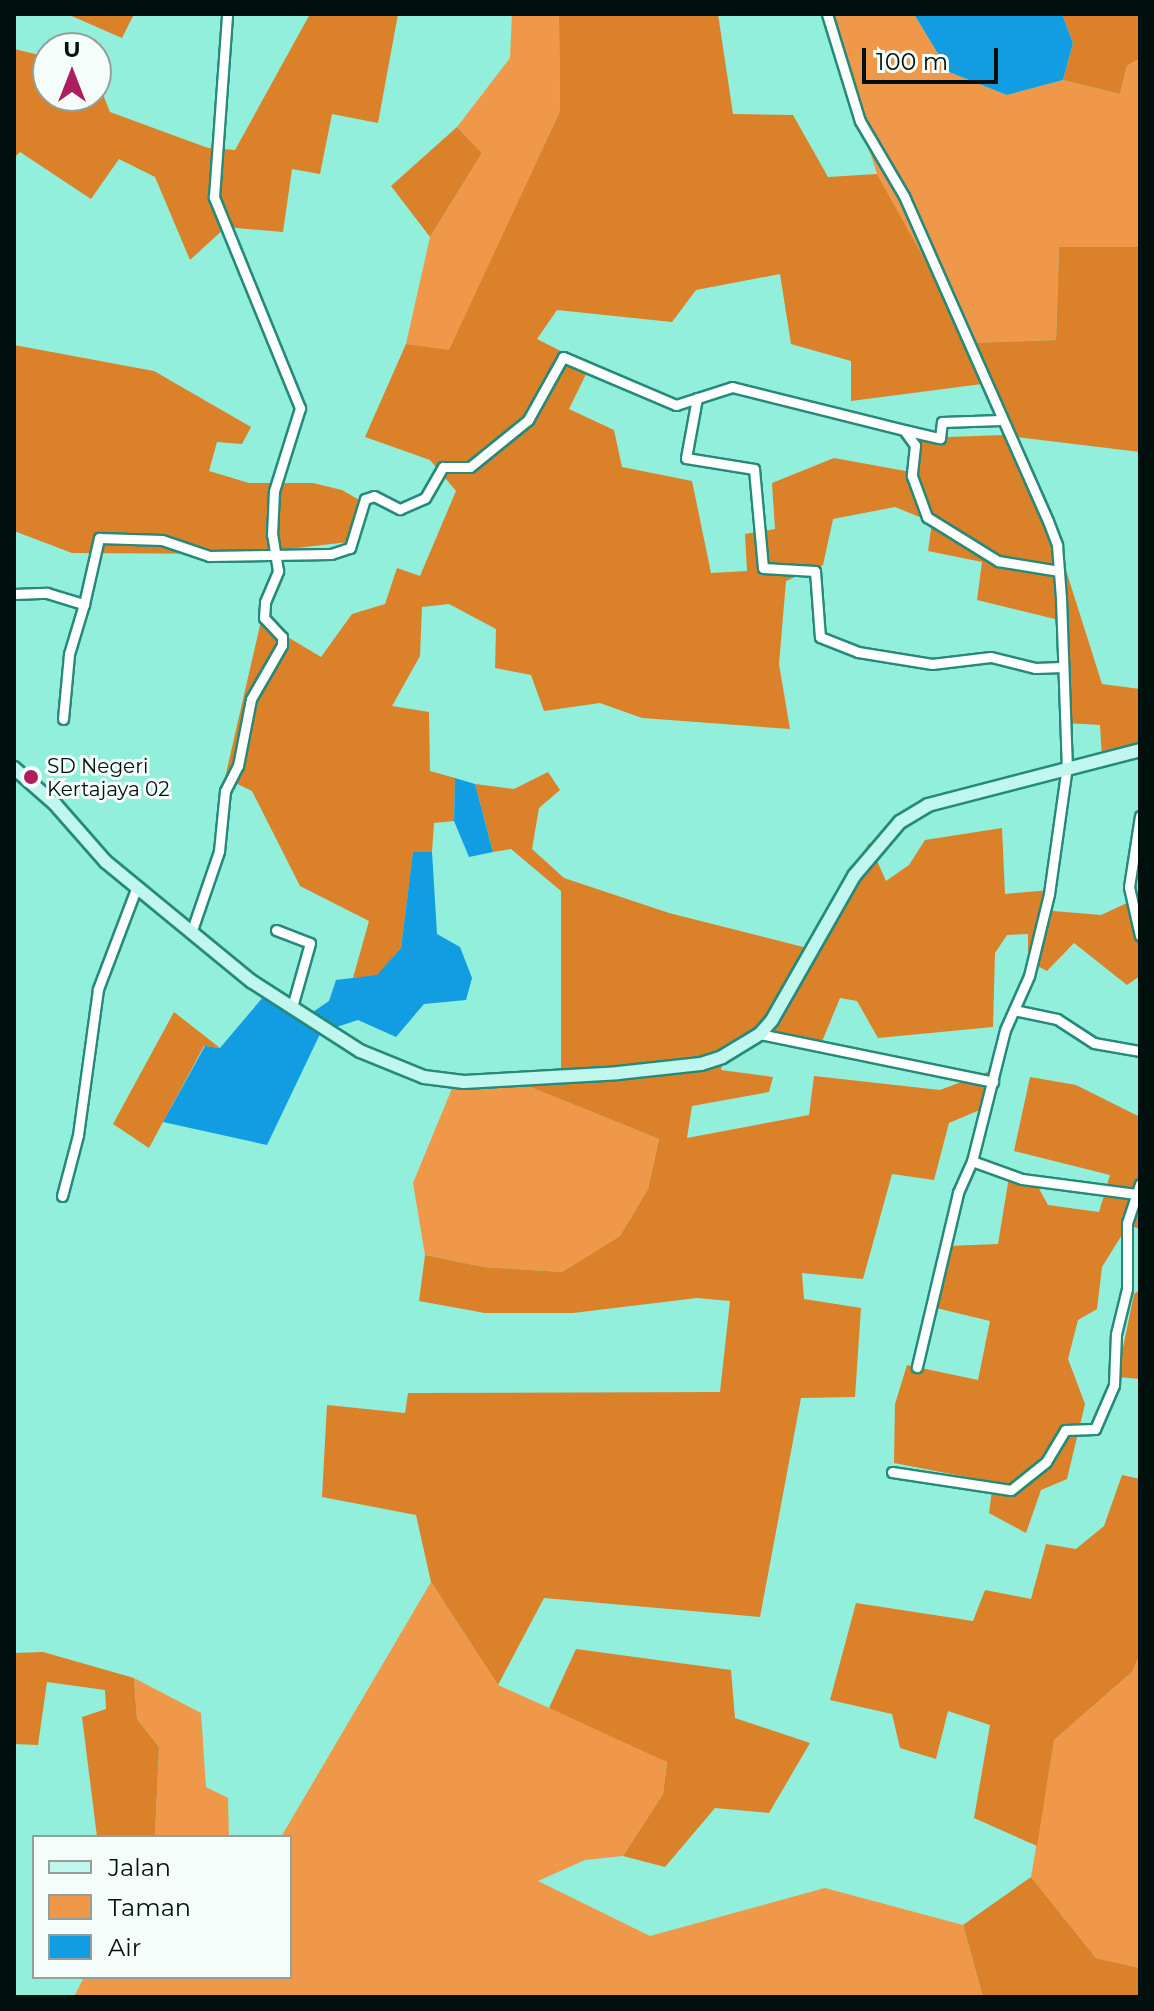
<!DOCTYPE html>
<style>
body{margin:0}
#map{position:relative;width:1154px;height:2011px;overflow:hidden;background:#91efdc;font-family:Montserrat,sans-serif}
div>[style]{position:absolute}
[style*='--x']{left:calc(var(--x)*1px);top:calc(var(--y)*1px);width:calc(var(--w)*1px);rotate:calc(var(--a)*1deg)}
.green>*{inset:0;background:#f0984a}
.forest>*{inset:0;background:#db8129}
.water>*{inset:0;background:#129ce1}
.roads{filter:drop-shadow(2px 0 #258a7a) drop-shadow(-2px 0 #258a7a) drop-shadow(0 2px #258a7a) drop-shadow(0 -2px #258a7a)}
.street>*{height:9px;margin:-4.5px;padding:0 4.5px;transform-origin:4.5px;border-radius:4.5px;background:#fff}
.secondary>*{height:12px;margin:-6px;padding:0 6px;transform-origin:6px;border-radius:6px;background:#bff6ee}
.dots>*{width:22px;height:22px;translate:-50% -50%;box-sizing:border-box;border:4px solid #f5fdfb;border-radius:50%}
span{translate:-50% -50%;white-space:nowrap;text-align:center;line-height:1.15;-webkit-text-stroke:6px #f5fdfb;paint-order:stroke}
.poi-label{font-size:20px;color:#00110d}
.left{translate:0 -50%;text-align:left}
.frame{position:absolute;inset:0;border:16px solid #00110d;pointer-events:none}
.legend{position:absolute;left:32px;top:1835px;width:260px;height:144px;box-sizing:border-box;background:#f5fdfb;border:2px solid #939f9c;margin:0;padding:10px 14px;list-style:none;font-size:24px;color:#00110d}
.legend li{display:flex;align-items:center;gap:16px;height:40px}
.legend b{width:40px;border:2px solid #939f9c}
.north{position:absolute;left:32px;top:32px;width:80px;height:80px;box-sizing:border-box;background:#f5fdfb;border:2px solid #939f9c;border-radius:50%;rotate:0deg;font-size:22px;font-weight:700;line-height:32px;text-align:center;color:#00110d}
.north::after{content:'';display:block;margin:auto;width:28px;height:36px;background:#ab1f5e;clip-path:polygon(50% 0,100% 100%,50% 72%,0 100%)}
.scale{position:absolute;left:862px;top:48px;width:136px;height:36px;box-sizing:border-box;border:4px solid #00110d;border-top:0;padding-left:10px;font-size:24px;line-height:28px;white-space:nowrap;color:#00110d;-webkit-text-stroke:6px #f5fdfb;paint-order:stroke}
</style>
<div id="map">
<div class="green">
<div style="clip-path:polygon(512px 14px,559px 14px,560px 111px,449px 351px,406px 344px,430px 237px,482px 153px,457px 127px,510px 58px)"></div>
<div style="clip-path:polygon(826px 14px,914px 14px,949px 72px,1007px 95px,1063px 80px,1120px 94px,1127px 66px,1140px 58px,1140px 247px,1059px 247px,1056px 340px,970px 343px,877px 174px)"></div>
<div style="clip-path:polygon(518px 1082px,659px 1139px,648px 1189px,620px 1236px,562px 1272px,484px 1267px,425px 1255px,413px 1183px,453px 1086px)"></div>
<div style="clip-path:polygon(431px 1582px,498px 1685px,667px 1761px,663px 1794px,623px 1856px,585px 1860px,538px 1881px,650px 1936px,825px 1888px,963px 1925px,983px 1997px,74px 1997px,84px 1977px,290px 1977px,290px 1837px,281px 1837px)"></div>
<div style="clip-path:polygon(1140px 1654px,1140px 1968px,1096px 1958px,1031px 1877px,1054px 1740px,1132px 1672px)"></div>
<div style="clip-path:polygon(134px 1678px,201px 1713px,206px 1787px,228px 1798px,229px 1837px,155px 1837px,159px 1747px,137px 1719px)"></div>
</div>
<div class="forest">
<div style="clip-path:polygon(67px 14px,134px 14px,122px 38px)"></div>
<div style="clip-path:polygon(310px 14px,398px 14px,378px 123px,332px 114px,320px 174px,292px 169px,283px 232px,226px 227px,190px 260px,155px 177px,119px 159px,91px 199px,20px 152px,14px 158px,14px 49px,48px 57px,48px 96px,96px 96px,96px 77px,110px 112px,208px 148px,235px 150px)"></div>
<div style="clip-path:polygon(evenodd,718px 14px,733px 114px,793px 115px,828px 177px,877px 174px,971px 343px,1056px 340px,1059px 247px,1140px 247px,1140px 452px,1008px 436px,1058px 545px,1102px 684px,1140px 689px,1140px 748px,1102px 759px,1100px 725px,1066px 723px,1055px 619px,977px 600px,982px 562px,928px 551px,932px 522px,895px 507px,833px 519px,823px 565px,786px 581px,779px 664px,790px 729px,642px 718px,600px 703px,544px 711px,531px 675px,495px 668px,496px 629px,449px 604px,422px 607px,420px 656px,392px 706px,429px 712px,430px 771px,455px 778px,454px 821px,434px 823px,432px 852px,413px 853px,401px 948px,377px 976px,353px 978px,369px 921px,300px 886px,252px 791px,225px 778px,261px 621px,321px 657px,352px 614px,385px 604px,397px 568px,420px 576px,456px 491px,430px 460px,365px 437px,406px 344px,449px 350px,560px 111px,559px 16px,718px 14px,780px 274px,791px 344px,851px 361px,851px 401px,982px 384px,1006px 435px,917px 438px,911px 472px,834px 458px,772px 483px,775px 529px,745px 534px,747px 571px,711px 573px,692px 481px,622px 467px,614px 430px,569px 409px,590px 366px,537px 339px,557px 310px,672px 322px,696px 290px,780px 274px)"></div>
<div style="clip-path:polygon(1062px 14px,1140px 14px,1140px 58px,1127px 66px,1120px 94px,1063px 80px,1073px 43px)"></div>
<div style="clip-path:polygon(457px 127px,482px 153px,430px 237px,391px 186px)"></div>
<div style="clip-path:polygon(14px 345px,154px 371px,251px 427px,242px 444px,217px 442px,209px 471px,249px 483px,313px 483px,342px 490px,361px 501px,357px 541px,246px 554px,72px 553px,14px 531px)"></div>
<div style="clip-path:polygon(548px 772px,560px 790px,539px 808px,532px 849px,564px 878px,669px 913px,811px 949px,869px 843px,886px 881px,909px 865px,925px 840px,1002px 828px,1005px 894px,1050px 890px,1053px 911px,1101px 915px,1140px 897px,1140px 976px,1127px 985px,1074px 943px,1047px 971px,1028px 961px,1028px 934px,1007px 935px,995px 953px,993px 1027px,878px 1038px,857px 1001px,840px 998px,821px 1044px,746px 1036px,725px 1049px,721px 1070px,773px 1077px,769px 1092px,692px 1106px,687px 1138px,809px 1115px,814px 1076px,940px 1090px,993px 1070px,982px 1109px,949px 1123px,934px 1180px,892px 1174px,863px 1279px,802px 1273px,804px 1299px,861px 1308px,855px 1397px,801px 1398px,760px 1617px,544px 1598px,498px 1685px,431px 1582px,416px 1515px,322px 1497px,327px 1405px,405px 1413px,408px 1393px,720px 1392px,730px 1301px,697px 1298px,573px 1313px,485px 1313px,419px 1301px,425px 1255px,484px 1267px,562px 1272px,620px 1236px,648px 1189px,659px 1139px,518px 1082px,561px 1077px,561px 891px,511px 849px,493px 852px,475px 784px,514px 789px)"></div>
<div style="clip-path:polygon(174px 1012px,220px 1048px,204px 1046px,149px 1148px,113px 1124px)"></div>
<div style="clip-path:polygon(1030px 1077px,1076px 1085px,1140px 1117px,1140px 1229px,1128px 1225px,1102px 1267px,1097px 1309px,1078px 1320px,1068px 1359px,1085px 1404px,1067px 1479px,1041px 1490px,1026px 1533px,989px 1513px,993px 1482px,894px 1463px,895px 1404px,907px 1365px,978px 1380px,990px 1321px,932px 1307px,948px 1246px,998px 1244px,1009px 1177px,1037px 1185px,1048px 1205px,1099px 1212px,1110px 1175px,1014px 1151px)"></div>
<div style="clip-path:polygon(1140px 1290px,1140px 1379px,1117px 1377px,1134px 1294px)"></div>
<div style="clip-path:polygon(1122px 1475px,1140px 1479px,1140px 1654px,1132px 1672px,1054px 1740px,1037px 1846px,974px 1818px,990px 1725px,948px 1711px,936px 1759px,900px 1748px,892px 1714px,830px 1700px,856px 1603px,973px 1621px,985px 1590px,1031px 1599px,1046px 1544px,1076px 1549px,1104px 1526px)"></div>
<div style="clip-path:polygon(576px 1649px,731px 1670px,735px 1718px,810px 1743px,769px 1813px,715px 1808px,665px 1867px,623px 1856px,663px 1794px,667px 1762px,549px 1708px)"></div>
<div style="clip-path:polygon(43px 1652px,134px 1678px,137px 1719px,159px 1747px,155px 1837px,97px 1837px,82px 1717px,106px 1709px,105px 1690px,47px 1682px,38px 1745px,14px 1744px,14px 1653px)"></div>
<div style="clip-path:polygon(1031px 1877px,1096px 1958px,1140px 1968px,1140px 1997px,983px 1997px,963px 1925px)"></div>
</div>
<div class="water">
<div style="clip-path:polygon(914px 14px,1062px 14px,1073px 43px,1063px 80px,1007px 95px,949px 72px)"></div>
<div style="clip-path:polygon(455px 778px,475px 784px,493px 852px,469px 857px,454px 821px)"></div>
<div style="clip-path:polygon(413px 852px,432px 852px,437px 934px,460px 947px,472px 978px,466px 1000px,424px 1004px,396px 1037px,358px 1020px,321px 1032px,267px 1145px,163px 1122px,205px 1046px,220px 1048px,264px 996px,304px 1018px,329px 1001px,336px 980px,377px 975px,401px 948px)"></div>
</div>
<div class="roads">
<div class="street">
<div style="--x:827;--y:14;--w:112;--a:72.9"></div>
<div style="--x:860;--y:121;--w:87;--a:59.6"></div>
<div style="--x:904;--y:196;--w:355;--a:66.1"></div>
<div style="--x:1048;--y:521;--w:26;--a:69"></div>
<div style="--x:1057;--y:545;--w:53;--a:85.7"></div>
<div style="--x:1061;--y:598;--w:168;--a:88"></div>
<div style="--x:1067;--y:766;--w:129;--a:98"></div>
<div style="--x:1049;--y:894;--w:84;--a:103.7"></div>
<div style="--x:1029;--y:976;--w:59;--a:114"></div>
<div style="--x:1005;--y:1030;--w:135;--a:104.1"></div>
<div style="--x:972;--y:1161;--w:35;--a:114"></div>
<div style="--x:958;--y:1193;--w:179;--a:103.3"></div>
<div style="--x:697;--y:398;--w:61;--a:100.4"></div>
<div style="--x:686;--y:458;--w:69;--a:9.2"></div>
<div style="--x:754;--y:469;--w:99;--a:84.8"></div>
<div style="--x:763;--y:568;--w:52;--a:3.3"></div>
<div style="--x:815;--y:571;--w:66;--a:85.7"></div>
<div style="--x:820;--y:637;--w:41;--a:21.5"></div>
<div style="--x:858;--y:652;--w:75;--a:9.2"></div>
<div style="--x:932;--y:664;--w:59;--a:-6.8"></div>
<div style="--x:991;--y:657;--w:45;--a:14"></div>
<div style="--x:1035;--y:668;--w:27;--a:-2"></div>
<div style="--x:904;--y:430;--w:37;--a:13"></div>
<div style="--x:940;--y:438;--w:16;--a:-83"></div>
<div style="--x:942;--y:422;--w:59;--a:-1.9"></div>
<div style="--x:14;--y:594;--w:33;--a:-2"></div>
<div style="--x:47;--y:593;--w:39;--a:17"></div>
<div style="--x:84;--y:604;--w:68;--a:-77.2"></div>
<div style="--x:99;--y:538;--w:63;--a:1.8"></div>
<div style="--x:162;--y:540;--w:50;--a:18.8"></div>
<div style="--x:209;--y:556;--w:122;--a:-0.9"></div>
<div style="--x:331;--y:554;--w:20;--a:-18"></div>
<div style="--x:350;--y:548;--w:51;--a:-73"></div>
<div style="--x:365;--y:499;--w:9;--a:-18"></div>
<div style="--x:374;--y:496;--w:29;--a:27"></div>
<div style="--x:400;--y:509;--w:27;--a:-24"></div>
<div style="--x:425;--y:498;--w:36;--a:-60"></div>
<div style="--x:443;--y:467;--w:27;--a:0"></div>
<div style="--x:470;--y:467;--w:75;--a:-39"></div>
<div style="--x:528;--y:420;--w:72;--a:-60.9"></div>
<div style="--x:563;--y:357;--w:123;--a:23"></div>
<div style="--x:676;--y:405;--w:59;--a:-17.8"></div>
<div style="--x:732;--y:387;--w:177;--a:14"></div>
<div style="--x:904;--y:430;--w:19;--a:54"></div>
<div style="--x:915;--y:445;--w:31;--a:96"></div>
<div style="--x:912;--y:476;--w:44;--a:69.9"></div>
<div style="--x:927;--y:517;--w:84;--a:31.8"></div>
<div style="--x:998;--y:561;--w:62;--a:9.3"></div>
<div style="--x:63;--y:719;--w:65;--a:-84.7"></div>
<div style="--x:69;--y:654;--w:52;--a:-73.3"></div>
<div style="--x:1140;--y:816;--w:72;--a:98.8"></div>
<div style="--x:1129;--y:887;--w:50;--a:77.3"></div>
<div style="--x:276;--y:930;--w:36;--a:21"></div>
<div style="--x:310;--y:943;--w:66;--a:105.7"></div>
<div style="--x:191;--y:933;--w:87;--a:-71.1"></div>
<div style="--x:219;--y:851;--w:60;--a:-84.3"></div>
<div style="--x:225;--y:791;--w:28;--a:-63"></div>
<div style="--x:238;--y:766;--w:68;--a:-79"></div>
<div style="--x:251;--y:699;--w:62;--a:-60.1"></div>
<div style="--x:282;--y:645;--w:8;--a:-90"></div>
<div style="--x:282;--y:637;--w:26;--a:-133"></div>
<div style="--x:264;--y:618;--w:16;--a:-86"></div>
<div style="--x:265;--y:602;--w:34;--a:-67"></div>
<div style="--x:278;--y:571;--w:36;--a:-99"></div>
<div style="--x:272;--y:535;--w:44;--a:-87.4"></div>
<div style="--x:274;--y:491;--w:87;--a:-72.6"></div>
<div style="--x:300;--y:408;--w:228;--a:-112.2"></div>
<div style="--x:214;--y:197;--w:183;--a:-85.9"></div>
<div style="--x:1014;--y:1010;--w:44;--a:11.8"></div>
<div style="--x:1057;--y:1019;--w:44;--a:33"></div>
<div style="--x:1094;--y:1043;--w:47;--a:9.9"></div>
<div style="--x:760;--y:1034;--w:238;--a:11.6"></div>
<div style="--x:972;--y:1161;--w:53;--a:19.8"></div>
<div style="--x:1022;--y:1179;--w:115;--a:7.5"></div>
<div style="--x:62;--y:1196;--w:63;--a:-75.3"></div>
<div style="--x:78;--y:1135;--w:147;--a:-82.2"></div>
<div style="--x:98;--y:989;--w:107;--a:-69.2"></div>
<div style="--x:892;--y:1472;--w:120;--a:8.6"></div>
<div style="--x:1011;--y:1490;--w:45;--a:-38.7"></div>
<div style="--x:1046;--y:1462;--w:37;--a:-59"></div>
<div style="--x:1065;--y:1430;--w:30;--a:-2"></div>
<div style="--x:1095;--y:1429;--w:48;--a:-66.6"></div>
<div style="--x:1114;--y:1385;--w:51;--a:-87.8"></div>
<div style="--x:1116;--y:1334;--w:46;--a:-76.3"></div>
<div style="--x:1127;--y:1289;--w:66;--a:-90"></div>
<div style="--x:1127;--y:1223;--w:41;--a:-71.6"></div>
</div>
<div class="secondary">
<div style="--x:14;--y:768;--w:55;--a:41.3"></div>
<div style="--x:55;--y:804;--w:77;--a:48.7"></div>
<div style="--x:106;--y:862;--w:188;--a:39.4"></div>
<div style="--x:251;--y:981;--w:130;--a:32.7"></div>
<div style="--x:360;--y:1051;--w:69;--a:22.1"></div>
<div style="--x:424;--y:1077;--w:40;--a:7.1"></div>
<div style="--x:464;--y:1082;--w:154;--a:-3.3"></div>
<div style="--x:618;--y:1073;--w:83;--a:-6.2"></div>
<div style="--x:701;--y:1064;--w:22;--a:-18"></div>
<div style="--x:722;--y:1057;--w:44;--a:-31.2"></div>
<div style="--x:760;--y:1034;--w:18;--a:-49"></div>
<div style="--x:772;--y:1020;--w:166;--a:-60.3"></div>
<div style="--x:854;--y:876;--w:71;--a:-49.6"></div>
<div style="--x:900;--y:822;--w:33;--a:-31"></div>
<div style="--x:928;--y:805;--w:219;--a:-14.5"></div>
</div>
</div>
<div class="dots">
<div style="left:31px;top:777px;background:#ab1f5e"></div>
</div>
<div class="poi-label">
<span class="left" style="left:47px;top:778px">SD Negeri<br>Kertajaya 02</span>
</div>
<div class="frame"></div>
<ul class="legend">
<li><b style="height:10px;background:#bff6ee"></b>Jalan</li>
<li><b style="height:22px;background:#f0984a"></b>Taman</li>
<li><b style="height:22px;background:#129ce1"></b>Air</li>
</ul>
<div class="north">U</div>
<div class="scale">100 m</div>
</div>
